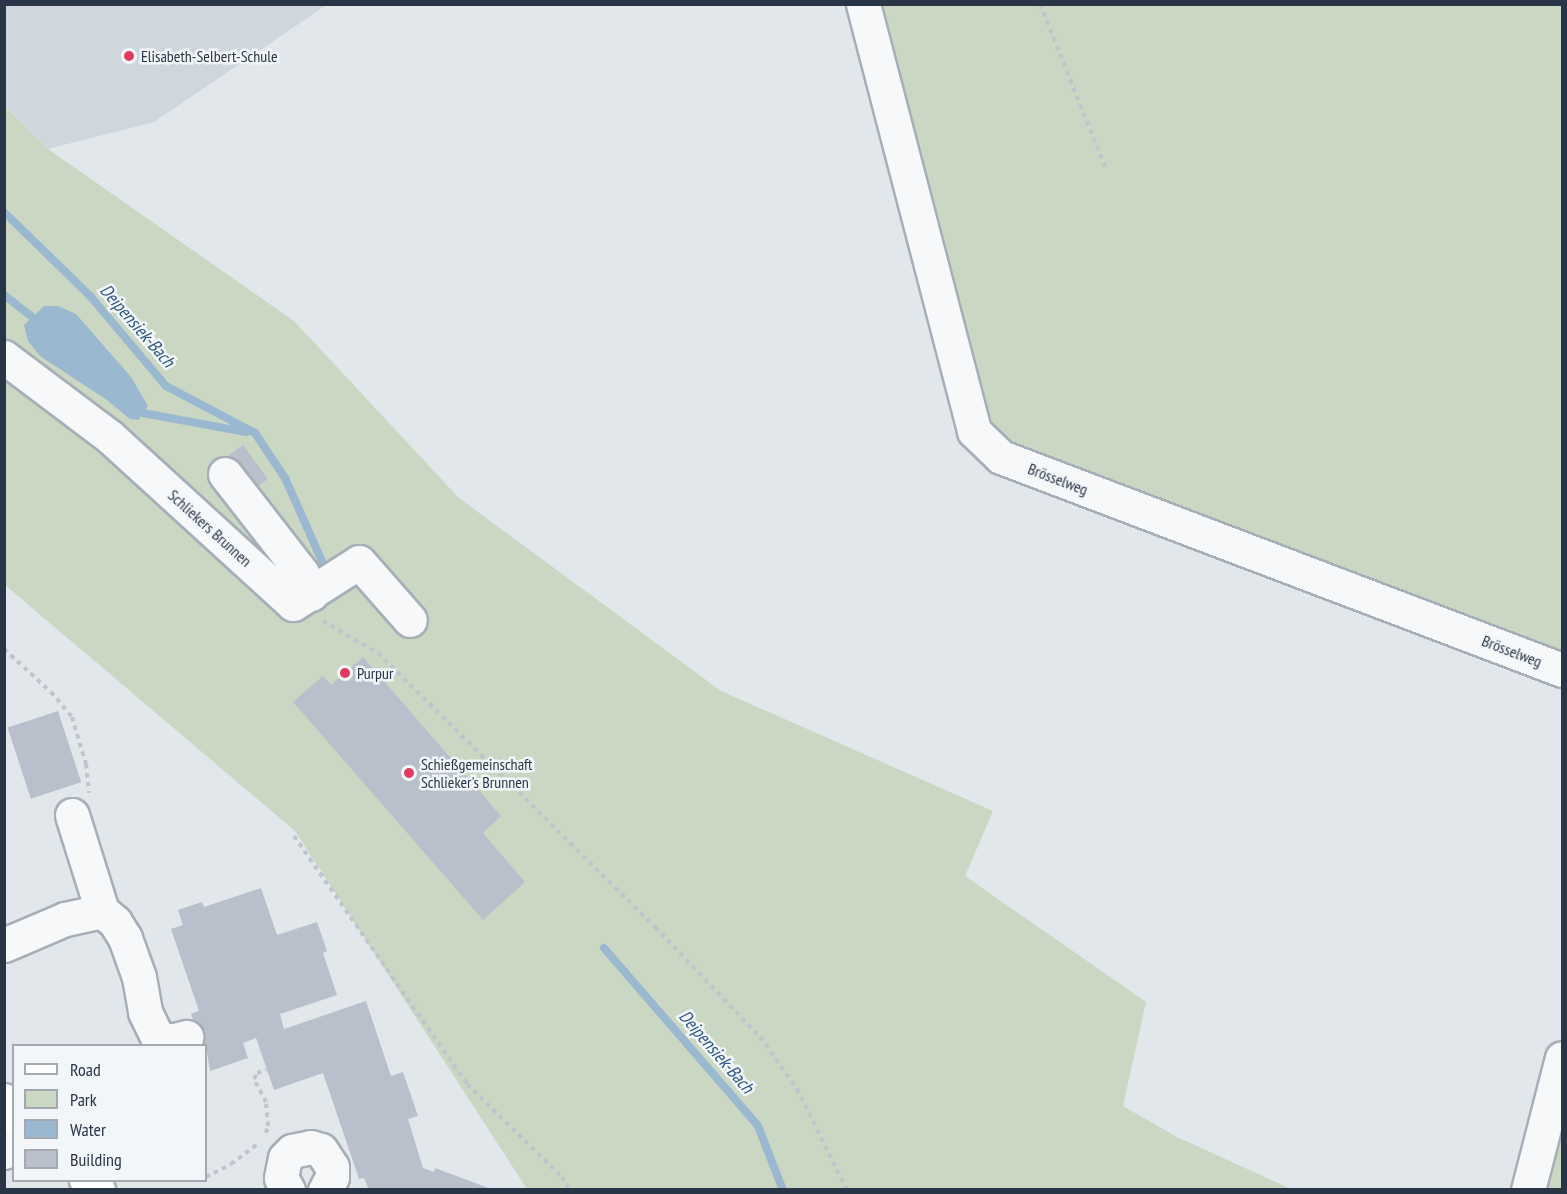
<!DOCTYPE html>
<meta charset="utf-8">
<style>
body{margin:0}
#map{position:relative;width:1567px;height:1194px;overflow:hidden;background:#e2e7ec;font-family:"PT Sans Narrow",sans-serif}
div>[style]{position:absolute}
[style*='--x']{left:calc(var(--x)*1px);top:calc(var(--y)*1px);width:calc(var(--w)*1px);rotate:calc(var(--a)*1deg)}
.built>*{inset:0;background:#d0d6de}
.green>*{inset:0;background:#c9d7c3}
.water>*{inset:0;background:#9ab8d0}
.stream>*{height:8px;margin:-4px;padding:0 4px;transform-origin:4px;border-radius:4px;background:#9ab8d0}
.building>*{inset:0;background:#b9c0cb;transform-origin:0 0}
.path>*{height:4px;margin-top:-2px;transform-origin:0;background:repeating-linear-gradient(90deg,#c0c5cb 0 4.5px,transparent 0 9px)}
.roads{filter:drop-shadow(2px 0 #a6aeb7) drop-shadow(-2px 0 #a6aeb7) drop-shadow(0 2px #a6aeb7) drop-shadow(0 -2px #a6aeb7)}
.minor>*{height:33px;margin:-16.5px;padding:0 16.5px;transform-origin:16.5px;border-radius:16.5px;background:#f6f8fa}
.major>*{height:33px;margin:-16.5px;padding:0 16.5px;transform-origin:16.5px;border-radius:16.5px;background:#fff}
.dots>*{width:16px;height:16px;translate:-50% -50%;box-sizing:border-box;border:3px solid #f3f6f9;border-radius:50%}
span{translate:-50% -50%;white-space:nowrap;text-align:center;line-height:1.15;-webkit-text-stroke:5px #f3f6f9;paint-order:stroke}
.poi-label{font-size:16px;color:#283546}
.left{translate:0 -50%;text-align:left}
.street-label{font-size:16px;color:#283546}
.water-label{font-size:18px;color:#2d587f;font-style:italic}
.frame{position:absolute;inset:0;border:6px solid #283546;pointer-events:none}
.legend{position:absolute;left:12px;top:1044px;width:195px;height:138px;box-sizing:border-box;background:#f3f6f9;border:2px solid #a2a9b1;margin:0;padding:8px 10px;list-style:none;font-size:18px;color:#283546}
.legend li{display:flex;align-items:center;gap:12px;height:30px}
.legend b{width:30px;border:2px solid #a2a9b1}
</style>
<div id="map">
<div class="built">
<div style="clip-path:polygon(328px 4px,154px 122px,48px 149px,5px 105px,4px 5px)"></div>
</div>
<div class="green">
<div style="clip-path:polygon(863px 5px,1562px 5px,1562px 670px,974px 431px)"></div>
<div style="clip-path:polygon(4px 105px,48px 149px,294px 321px,459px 498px,721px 691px,993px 811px,965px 876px,1146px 1002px,1123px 1106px,1177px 1137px,1291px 1189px,527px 1189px,295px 831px,5px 585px)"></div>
<div style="clip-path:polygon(1562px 1103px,1562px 1189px,1538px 1189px)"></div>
</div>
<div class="water">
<div style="clip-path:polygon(44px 306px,58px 306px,76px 314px,131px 377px,148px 406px,138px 420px,130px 419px,107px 400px,40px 356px,28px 341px,24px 325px)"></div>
</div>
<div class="stream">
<div style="--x:4;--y:212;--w:122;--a:44.3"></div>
<div style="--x:91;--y:297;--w:116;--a:49.9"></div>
<div style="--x:166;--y:386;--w:101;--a:27.8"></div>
<div style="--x:255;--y:433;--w:54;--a:56.3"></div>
<div style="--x:285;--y:478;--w:98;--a:66"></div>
<div style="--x:4;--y:295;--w:36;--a:38"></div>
<div style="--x:143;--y:413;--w:105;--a:10.5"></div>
<div style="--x:604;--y:948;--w:235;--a:49.1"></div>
<div style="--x:758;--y:1126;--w:69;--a:68.7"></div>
</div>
<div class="building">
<div style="left:243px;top:445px;width:42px;height:21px;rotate:54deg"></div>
<div style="clip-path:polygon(363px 657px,501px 816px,483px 833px,525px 882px,483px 920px,293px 702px,323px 676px,331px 685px)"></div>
<div style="left:58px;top:711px;width:75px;height:53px;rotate:72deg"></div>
<div style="clip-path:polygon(261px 888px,277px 935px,317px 922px,327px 951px,323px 953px,337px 995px,280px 1014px,284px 1029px,366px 1001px,391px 1076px,403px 1072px,418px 1116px,408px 1119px,423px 1168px,434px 1172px,435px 1168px,494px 1190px,369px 1190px,364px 1178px,359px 1179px,323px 1073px,274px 1090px,256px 1038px,243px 1043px,248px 1058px,210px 1071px,206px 1046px,202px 1046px,191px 1014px,199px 1011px,171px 929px,183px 925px,178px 910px,202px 902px,204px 907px)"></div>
</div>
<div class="path">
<div style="--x:1040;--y:4;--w:178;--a:68.2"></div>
<div style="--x:323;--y:621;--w:64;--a:30.2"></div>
<div style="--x:378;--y:653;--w:390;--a:44.7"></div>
<div style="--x:655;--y:927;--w:152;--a:46.3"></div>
<div style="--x:760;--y:1037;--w:64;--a:54.6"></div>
<div style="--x:797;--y:1089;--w:113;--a:63.7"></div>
<div style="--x:4;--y:649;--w:64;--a:42.5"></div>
<div style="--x:51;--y:692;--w:33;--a:50"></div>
<div style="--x:72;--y:717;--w:49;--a:73.4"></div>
<div style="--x:86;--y:764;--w:29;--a:84"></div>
<div style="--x:294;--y:836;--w:302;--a:55.1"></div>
<div style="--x:467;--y:1084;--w:133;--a:44.4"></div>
<div style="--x:562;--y:1177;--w:15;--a:62"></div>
<div style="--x:266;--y:1133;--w:7;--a:-74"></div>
<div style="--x:268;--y:1126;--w:24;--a:-95"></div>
<div style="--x:266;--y:1102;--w:26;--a:-118"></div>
<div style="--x:254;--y:1079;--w:7;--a:-63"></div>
<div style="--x:257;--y:1073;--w:10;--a:-17"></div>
<div style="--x:206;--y:1177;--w:28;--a:-27"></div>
<div style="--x:231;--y:1164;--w:36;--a:-37"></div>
</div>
<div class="roads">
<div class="minor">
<div style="--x:863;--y:4;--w:441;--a:75.4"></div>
<div style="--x:974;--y:431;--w:37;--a:44"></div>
<div style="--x:1001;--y:457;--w:600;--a:20.79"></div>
<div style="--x:4;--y:357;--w:131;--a:37"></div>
<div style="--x:109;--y:436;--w:249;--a:42.4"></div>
<div style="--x:293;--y:604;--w:78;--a:-32.5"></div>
<div style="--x:359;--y:562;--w:77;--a:48.7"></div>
<div style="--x:225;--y:474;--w:125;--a:52.1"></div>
<div style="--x:302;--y:573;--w:23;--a:67"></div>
<div style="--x:72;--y:815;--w:101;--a:72.6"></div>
<div style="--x:4;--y:945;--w:66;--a:-23.1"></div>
<div style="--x:65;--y:919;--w:38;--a:-12"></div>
<div style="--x:102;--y:911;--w:17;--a:40"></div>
<div style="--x:115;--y:922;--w:19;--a:58"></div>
<div style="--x:125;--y:938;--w:41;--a:70.3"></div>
<div style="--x:139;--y:977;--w:36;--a:80"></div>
<div style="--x:145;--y:1012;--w:28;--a:64"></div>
<div style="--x:157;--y:1037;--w:15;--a:16"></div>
<div style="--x:171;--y:1041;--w:16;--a:-15"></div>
<div style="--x:4;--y:1152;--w:13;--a:-42"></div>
<div style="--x:288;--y:1190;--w:14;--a:-120"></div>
<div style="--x:281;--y:1178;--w:20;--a:-79"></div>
<div style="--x:285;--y:1158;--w:10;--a:-45"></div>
<div style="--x:292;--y:1151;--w:19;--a:-12"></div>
<div style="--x:311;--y:1147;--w:10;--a:17"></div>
<div style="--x:321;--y:1150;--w:20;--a:57"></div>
<div style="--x:332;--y:1167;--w:10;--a:90"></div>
<div style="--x:332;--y:1177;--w:15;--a:118"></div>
<div style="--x:1528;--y:1190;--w:136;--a:-75.6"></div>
</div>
<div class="major">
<div style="--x:4;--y:1100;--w:19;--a:58"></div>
<div style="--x:86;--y:1180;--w:16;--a:40"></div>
</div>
</div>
<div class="dots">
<div style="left:129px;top:56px;background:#dd3c60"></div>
<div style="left:345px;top:673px;background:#dd3c60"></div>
<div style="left:409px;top:773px;background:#dd3c60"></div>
</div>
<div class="poi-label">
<span class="left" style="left:141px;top:56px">Elisabeth-Selbert-Schule</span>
<span class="left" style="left:357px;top:673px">Purpur</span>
<span class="left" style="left:421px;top:773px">Schießgemeinschaft<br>Schlieker's Brunnen</span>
</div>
<div class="street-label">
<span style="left:1058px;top:479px;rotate:21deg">Brösselweg</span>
<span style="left:210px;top:528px;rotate:42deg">Schliekers Brunnen</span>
<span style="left:1512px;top:651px;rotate:21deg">Brösselweg</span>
</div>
<div class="water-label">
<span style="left:137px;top:326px;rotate:49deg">Deipensiek-Bach</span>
<span style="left:716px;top:1052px;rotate:49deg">Deipensiek-Bach</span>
</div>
<div class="frame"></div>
<ul class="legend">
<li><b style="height:8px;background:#fff"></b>Road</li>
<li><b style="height:16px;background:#c9d7c3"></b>Park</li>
<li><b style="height:16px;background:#9ab8d0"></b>Water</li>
<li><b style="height:16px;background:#b9c0cb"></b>Building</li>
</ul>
</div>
